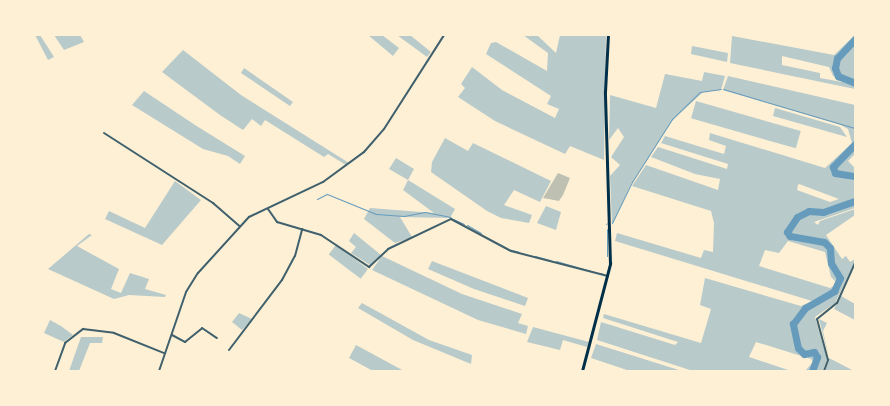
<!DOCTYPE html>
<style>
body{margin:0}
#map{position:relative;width:890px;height:406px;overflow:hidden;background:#fdf0d5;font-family:"Sofia Sans Condensed",sans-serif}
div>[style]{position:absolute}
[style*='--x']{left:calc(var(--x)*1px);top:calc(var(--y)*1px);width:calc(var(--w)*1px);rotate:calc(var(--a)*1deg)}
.green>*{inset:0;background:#b9caca;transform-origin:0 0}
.stream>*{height:1px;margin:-0.5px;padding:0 0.5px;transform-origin:0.5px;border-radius:0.5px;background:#669bbc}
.river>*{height:7px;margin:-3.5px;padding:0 3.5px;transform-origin:3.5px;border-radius:3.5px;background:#669bbc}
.building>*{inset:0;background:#bec0b2}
.minor>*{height:2px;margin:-1px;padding:0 1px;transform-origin:1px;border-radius:1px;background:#3f606c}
.secondary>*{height:2.5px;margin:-1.25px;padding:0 1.25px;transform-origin:1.25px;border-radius:1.25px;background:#003049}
span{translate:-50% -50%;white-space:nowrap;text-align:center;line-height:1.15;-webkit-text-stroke:4px #fdf0d5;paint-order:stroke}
.frame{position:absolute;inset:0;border:36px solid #fdf0d5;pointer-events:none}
</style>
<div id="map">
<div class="green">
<div style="clip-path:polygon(35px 35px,40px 35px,54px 57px,48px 60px)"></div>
<div style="clip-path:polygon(54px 35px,80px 35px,84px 42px,64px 50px)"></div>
<div style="clip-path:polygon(368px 35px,382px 35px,399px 48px,393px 56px)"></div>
<div style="clip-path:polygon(397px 35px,410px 35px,431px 52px,427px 57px)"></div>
<div style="clip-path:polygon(523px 35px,537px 35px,556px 53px,560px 35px,606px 35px,604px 160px,570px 146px,565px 154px,495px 121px,458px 97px,465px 88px,461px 84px,472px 67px,502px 90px,555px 118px,559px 109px,547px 104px,551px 96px,486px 54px,491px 43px,496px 42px,547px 71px,548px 53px)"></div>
<div style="clip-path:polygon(evenodd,855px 35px,855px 89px,730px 63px,732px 36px,834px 55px,855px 35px,782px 56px,829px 67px,833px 76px,842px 82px,820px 78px,820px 73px,782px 65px,782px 56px)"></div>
<div style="clip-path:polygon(692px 46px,728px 53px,727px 62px,691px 54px)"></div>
<div style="clip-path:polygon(183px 50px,241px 95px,349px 163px,346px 165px,328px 154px,324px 157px,265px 120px,261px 126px,252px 119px,243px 130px,220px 115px,162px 72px)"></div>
<div style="clip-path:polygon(244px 68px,293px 102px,290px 106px,241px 73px)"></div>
<div style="clip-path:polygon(704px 72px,725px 76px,721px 90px,703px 92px,672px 121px,632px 183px,612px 225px,610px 176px,620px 165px,611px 157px,624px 137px,618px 128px,609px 140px,610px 95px,656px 108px,665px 74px,702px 81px)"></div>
<div style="clip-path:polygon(evenodd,728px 76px,855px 105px,855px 154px,848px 161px,855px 168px,855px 208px,814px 222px,818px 225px,820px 221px,855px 209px,855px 215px,826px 235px,842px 259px,846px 256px,850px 262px,855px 259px,855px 262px,835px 303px,815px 317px,827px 359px,823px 371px,805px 371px,813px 362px,811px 359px,756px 342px,749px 357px,791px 371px,693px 371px,597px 340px,601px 322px,675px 345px,678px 342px,603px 318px,604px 314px,701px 343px,711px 309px,700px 305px,705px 278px,801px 306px,812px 301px,615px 241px,617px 233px,701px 258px,704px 250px,713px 252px,714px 223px,711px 211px,632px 186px,646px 165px,718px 190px,720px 179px,695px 174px,651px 157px,658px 147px,727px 169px,728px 164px,661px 143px,665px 136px,724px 154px,726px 146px,709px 140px,710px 133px,825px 168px,852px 143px,848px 129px,841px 125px,723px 90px,728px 76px,798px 185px,799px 184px,839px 199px,830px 202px,797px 190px,798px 185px,728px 76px,788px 241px,825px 252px,831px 277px,836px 282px,834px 286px,830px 288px,759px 266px,765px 250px,779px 253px,788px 241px)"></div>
<div style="clip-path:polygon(144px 91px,195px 125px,245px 156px,240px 164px,228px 156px,203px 149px,132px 105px)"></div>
<div style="left:696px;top:101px;width:109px;height:18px;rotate:16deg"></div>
<div style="clip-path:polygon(775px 108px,840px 127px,847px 137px,773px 116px)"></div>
<div style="clip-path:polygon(445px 138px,468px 151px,473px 143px,551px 181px,540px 202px,514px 190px,504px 205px,532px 215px,529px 223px,501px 218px,487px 211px,431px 172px,432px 162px)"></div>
<div style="clip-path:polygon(396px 158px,414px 169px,408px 180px,455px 209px,450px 218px,400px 217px,412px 237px,395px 243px,364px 219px,370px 208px,434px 213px,403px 190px,408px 180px,389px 169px)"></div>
<div style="clip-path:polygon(175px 181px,201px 200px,162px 245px,105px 219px,109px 211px,145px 228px)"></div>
<div style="clip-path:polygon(546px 206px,561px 212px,556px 230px,537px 223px)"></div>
<div style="clip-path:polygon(354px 233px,381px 255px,370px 265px,351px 253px,356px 247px,349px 241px)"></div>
<div style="clip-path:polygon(89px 234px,92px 235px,77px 246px,119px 269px,111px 289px,121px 293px,130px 273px,149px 279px,145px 289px,166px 295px,165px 297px,129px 295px,114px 299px,48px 269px)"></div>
<div style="left:336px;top:245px;width:40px;height:12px;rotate:37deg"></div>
<div style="clip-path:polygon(382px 256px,462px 294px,522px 314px,518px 323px,528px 326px,526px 334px,478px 320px,372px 270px)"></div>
<div style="clip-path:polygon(432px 261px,528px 298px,525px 306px,474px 289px,428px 269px)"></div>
<div style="clip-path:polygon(841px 296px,855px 304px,855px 320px,834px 309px)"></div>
<div style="clip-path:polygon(362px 303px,429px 340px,472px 355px,471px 364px,413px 340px,358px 308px)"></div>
<div style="clip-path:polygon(239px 313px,252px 319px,242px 330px,232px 322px)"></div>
<div style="clip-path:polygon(819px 319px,827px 323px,823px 331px,829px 358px,854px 371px,825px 371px,829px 358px)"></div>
<div style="clip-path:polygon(50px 320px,61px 326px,73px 335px,64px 342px,44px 333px)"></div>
<div style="clip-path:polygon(533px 327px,589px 342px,587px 347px,563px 340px,560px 350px,527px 342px)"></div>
<div style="clip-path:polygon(81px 337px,103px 337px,102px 343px,90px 343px,79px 371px,69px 371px)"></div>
<div style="clip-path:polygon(596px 344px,682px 371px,630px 371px,591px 358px)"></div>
<div style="clip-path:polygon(356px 345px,404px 371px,373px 371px,349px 358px)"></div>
</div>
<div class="stream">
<div style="--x:723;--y:89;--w:138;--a:16.5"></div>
<div style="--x:317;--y:199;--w:11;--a:-27"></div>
<div style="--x:327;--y:194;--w:53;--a:22.2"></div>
<div style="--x:376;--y:214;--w:28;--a:4"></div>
<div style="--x:404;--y:216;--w:21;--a:-11"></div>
<div style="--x:425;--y:212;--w:26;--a:11"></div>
<div style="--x:453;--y:219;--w:12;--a:24"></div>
<div style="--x:612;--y:223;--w:46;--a:-64"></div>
<div style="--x:632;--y:182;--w:75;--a:-57.6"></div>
<div style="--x:672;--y:119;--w:39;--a:-44"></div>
<div style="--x:700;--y:92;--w:21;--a:-8"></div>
<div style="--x:606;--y:224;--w:1;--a:-45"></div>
<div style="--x:467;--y:225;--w:16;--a:30"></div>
<div style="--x:607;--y:229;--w:27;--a:90"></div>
<div style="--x:508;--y:249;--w:11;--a:15"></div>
<div style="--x:535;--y:256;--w:16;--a:15"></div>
<div style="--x:556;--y:261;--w:37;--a:16"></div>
<div style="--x:600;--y:273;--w:3;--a:18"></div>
</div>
<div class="river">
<div style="--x:855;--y:39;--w:26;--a:133"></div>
<div style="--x:837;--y:58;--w:10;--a:101"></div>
<div style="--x:835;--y:68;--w:9;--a:69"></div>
<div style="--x:838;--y:76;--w:18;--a:22"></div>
<div style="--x:855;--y:144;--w:32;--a:134"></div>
<div style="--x:833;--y:167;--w:6;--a:72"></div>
<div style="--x:835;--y:173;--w:20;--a:9"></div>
<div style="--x:812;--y:371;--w:15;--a:-70"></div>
<div style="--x:817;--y:357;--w:6;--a:-121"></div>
<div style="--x:814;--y:352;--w:10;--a:169"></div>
<div style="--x:804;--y:354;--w:8;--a:-135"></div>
<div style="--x:798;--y:348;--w:25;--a:-102"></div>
<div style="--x:793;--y:324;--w:20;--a:-53"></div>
<div style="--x:805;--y:308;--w:34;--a:-30"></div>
<div style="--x:834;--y:291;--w:14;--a:-65"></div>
<div style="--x:840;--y:278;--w:17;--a:-121"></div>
<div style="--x:831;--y:263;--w:15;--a:-94"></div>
<div style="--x:830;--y:248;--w:8;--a:-135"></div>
<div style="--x:824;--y:242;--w:35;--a:-170"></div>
<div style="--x:790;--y:236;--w:5;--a:-127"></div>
<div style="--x:787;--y:232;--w:18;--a:-56"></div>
<div style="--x:797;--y:217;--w:13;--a:-27"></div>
<div style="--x:809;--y:211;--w:14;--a:4"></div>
<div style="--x:823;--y:212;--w:34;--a:-19"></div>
</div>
<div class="building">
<div style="clip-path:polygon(558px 173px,570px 178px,563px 195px,559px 201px,543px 198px)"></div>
</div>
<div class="minor">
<div style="--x:104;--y:133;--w:130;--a:32.7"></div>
<div style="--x:213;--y:203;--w:35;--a:41"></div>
<div style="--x:268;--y:209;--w:16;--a:55"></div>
<div style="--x:277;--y:222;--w:46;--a:16.5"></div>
<div style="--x:321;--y:235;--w:58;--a:33.7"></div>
<div style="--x:369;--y:267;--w:26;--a:-43"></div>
<div style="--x:388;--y:249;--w:70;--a:-25.5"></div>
<div style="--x:451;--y:219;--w:68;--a:28.1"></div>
<div style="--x:511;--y:251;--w:100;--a:14.5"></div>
<div style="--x:172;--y:335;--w:15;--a:28"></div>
<div style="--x:185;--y:342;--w:22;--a:-39"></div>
<div style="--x:202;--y:328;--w:18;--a:34"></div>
<div style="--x:229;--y:350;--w:88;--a:-52.9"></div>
<div style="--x:282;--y:280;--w:27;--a:-62"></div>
<div style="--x:295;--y:256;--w:28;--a:-75"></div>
<div style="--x:55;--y:371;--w:30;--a:-70"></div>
<div style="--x:65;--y:343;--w:23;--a:-38"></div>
<div style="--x:83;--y:329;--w:31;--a:7"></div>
<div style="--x:114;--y:333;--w:54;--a:21.8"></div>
<div style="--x:159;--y:371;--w:83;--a:-71.1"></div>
<div style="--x:186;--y:292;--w:22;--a:-58"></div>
<div style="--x:198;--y:273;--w:76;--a:-47.7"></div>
<div style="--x:249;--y:217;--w:82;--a:-25.3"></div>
<div style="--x:323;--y:182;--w:51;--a:-36.2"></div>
<div style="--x:364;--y:152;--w:30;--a:-49"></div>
<div style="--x:384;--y:129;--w:112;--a:-57.4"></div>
<div style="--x:824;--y:371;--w:12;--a:-70"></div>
<div style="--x:828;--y:360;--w:42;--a:-105"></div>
<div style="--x:817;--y:319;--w:26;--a:-39"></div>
<div style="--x:837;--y:303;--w:44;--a:-65.8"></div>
</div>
<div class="secondary">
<div style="--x:582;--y:371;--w:111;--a:-75.3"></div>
<div style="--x:610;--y:264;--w:172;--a:-91.7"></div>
<div style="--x:605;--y:92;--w:57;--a:-87"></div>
</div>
<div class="frame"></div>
</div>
